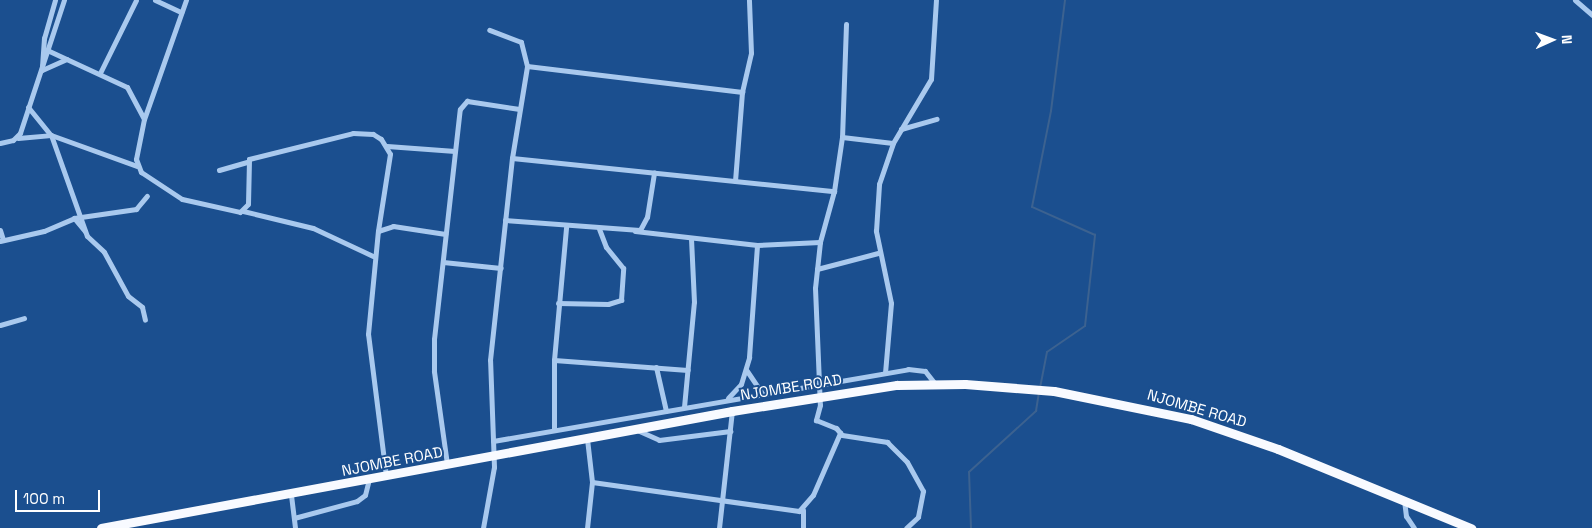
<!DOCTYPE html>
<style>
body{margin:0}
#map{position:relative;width:1592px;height:528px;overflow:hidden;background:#1b4f8f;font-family:"Space Grotesk",sans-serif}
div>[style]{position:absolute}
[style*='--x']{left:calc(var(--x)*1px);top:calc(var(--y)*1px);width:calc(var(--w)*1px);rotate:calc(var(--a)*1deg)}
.stream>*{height:2px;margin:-1px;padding:0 1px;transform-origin:1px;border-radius:1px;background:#3c6290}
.minor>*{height:5px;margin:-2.5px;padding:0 2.5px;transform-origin:2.5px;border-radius:2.5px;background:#a9c9ee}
.trunk>*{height:9px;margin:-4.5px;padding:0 4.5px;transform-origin:4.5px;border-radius:4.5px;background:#f8faff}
span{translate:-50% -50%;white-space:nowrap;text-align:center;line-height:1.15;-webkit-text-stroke:4px #1b4f8f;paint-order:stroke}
.street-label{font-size:15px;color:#fff}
.north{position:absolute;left:1527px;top:15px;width:50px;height:50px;-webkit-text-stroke:4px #1b4f8f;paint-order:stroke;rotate:88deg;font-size:14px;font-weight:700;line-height:20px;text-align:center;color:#fff}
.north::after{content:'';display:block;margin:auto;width:18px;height:22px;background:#fff;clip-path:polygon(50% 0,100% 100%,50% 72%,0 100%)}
.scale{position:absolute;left:15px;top:490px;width:85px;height:22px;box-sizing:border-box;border:2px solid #fff;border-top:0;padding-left:6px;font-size:15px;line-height:18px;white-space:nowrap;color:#fff;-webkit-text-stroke:4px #1b4f8f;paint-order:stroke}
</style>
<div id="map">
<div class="stream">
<div style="--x:1040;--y:388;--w:37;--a:-79"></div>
<div style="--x:1047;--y:352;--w:46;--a:-34.4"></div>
<div style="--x:1085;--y:326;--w:92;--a:-83.7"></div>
<div style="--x:1095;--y:235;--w:69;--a:-156"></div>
<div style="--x:1032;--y:207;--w:98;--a:-78.8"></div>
<div style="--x:1051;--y:111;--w:112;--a:-82.8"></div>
<div style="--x:971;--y:528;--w:56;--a:-92"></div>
<div style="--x:969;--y:472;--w:91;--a:-42.3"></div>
<div style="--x:1036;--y:411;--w:19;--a:-81"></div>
</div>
<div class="minor">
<div style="--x:55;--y:0;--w:40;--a:106"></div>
<div style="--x:44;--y:38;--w:32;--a:94"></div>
<div style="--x:42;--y:70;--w:27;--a:-24"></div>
<div style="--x:155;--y:0;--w:29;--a:25"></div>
<div style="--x:186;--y:0;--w:126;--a:109.4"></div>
<div style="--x:144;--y:119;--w:41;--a:101.3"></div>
<div style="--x:136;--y:159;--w:14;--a:69"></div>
<div style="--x:141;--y:172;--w:49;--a:33.4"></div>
<div style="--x:182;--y:199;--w:59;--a:12.6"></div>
<div style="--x:240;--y:212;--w:11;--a:-45"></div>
<div style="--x:248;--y:204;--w:45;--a:-88.7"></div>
<div style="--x:249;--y:159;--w:107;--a:-14"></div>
<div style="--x:353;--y:133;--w:20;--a:3"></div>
<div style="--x:373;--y:134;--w:9;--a:32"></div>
<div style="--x:381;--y:139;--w:17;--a:59"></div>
<div style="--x:390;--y:154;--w:78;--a:98.9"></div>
<div style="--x:1575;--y:0;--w:23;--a:41"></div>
<div style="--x:846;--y:24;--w:113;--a:92"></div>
<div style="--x:842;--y:137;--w:55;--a:98.4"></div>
<div style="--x:834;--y:191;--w:53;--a:105.4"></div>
<div style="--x:820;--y:242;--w:46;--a:96.2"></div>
<div style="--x:815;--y:288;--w:117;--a:87.6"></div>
<div style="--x:820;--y:405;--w:16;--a:105"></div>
<div style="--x:816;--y:420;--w:22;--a:22"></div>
<div style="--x:836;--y:428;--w:9;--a:49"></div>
<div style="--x:842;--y:435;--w:46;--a:8.8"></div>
<div style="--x:887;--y:442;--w:28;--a:45"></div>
<div style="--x:907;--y:462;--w:33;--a:61"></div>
<div style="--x:923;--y:491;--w:26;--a:101"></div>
<div style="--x:918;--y:517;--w:16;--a:137"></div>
<div style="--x:47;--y:50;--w:88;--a:24.8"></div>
<div style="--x:127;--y:87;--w:36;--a:62"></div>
<div style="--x:527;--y:66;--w:217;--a:6.9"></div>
<div style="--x:742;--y:92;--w:89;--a:94.5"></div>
<div style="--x:100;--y:73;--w:81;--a:-63.7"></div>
<div style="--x:742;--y:92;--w:40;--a:-77"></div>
<div style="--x:751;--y:53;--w:53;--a:-92.2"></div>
<div style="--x:28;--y:107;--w:36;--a:51"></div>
<div style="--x:51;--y:135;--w:107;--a:70.4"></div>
<div style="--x:87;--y:236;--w:23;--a:43"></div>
<div style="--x:104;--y:252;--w:50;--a:61.4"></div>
<div style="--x:128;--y:296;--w:18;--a:38"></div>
<div style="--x:142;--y:307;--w:13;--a:77"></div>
<div style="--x:901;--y:129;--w:37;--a:-16"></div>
<div style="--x:842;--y:137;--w:51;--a:6.7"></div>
<div style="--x:18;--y:138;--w:33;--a:-5"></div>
<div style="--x:51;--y:135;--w:91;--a:19.8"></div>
<div style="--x:0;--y:143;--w:13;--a:-13"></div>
<div style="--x:13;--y:140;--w:10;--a:-45"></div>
<div style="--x:20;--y:133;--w:140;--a:-71.7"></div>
<div style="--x:387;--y:146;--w:68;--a:4.2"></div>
<div style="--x:512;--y:158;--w:324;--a:5.9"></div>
<div style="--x:219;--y:170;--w:29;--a:-16"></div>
<div style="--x:243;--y:211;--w:72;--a:13.7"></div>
<div style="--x:313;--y:228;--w:66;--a:25"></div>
<div style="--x:74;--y:218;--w:17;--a:50"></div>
<div style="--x:505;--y:220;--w:135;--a:4.2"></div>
<div style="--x:640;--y:230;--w:15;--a:-62"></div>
<div style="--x:647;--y:217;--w:45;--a:-81"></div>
<div style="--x:0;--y:230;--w:10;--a:73"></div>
<div style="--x:635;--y:231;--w:123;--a:6.5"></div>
<div style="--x:757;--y:245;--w:63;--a:-2.7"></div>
<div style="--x:0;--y:241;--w:45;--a:-12.8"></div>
<div style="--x:44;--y:231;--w:33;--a:-23"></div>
<div style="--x:74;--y:218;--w:63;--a:-8.3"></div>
<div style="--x:136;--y:209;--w:17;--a:-50"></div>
<div style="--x:443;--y:262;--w:58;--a:5.9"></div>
<div style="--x:817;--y:269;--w:63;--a:-14.7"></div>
<div style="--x:558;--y:303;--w:50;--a:1.1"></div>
<div style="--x:608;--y:304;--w:14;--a:-17"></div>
<div style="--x:621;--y:300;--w:32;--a:-86"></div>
<div style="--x:623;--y:268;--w:27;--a:-129"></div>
<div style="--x:606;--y:247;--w:19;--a:-111"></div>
<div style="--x:0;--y:325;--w:25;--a:-16"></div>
<div style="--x:554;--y:360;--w:134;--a:4.3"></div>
<div style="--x:656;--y:367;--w:45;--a:77.2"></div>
<div style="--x:747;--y:371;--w:27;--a:56"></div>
<div style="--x:885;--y:373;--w:70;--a:-85.1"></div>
<div style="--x:891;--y:303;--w:74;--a:-101.8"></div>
<div style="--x:876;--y:231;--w:47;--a:-86.3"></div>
<div style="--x:879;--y:184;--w:43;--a:-71.1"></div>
<div style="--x:893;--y:143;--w:74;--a:-59.3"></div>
<div style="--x:931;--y:79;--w:79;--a:-86.4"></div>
<div style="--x:728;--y:398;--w:19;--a:-47"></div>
<div style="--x:741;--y:384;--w:28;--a:-73"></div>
<div style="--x:749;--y:357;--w:112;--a:-85.9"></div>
<div style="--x:684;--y:407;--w:105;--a:-84.6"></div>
<div style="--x:694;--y:302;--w:63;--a:-92.7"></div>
<div style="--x:554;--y:429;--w:69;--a:-90"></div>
<div style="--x:554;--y:360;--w:134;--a:-84.8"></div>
<div style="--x:637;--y:430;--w:24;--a:24"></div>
<div style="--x:659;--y:440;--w:72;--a:-7.2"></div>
<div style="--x:493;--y:441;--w:421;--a:-9.8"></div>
<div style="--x:908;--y:369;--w:17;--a:7"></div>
<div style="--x:925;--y:371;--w:16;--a:52"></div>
<div style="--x:447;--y:464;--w:94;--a:-98"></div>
<div style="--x:434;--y:371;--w:32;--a:-90"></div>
<div style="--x:434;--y:339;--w:231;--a:-83.6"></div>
<div style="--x:460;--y:109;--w:11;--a:-49"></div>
<div style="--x:467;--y:101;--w:53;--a:8.7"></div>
<div style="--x:386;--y:476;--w:143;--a:-97.2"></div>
<div style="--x:368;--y:334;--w:103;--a:-84.5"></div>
<div style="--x:378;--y:231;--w:16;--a:-18"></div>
<div style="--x:393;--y:226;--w:53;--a:8.7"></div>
<div style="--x:592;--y:482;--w:209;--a:8"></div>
<div style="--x:799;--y:511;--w:21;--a:-49"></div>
<div style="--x:813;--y:495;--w:68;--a:-66.5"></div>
<div style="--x:291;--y:495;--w:33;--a:83"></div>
<div style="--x:1404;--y:500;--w:16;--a:83"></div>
<div style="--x:1406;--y:516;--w:14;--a:56"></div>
<div style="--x:803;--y:510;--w:18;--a:90"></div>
<div style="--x:294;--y:518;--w:65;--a:-15.1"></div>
<div style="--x:357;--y:501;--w:10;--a:-37"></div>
<div style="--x:365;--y:495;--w:16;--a:-76"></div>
<div style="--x:483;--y:528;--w:62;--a:-79.8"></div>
<div style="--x:494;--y:467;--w:107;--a:-92.1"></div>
<div style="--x:490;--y:360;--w:203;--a:-83.8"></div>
<div style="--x:512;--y:158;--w:93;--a:-80.7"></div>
<div style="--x:527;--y:66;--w:25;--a:-104"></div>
<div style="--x:521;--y:42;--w:34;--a:-159"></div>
<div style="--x:587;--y:528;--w:46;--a:-83.8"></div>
<div style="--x:592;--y:482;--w:43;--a:-96.6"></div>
<div style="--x:719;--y:528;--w:118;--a:-83.7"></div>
</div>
<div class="trunk">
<div style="--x:101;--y:528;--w:642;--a:-10.5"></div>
<div style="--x:732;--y:411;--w:167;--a:-9"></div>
<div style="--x:897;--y:385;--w:68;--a:-0.8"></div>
<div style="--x:965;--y:384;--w:89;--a:4.5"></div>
<div style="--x:1054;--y:391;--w:140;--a:11.6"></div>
<div style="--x:1191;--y:419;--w:92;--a:19"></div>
<div style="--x:1278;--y:449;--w:209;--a:22.3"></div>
</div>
<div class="street-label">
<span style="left:791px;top:387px;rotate:-9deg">NJOMBE ROAD</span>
<span style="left:1197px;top:408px;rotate:16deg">NJOMBE ROAD</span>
<span style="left:392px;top:461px;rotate:-11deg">NJOMBE ROAD</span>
</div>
<div class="north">N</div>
<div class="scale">100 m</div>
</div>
